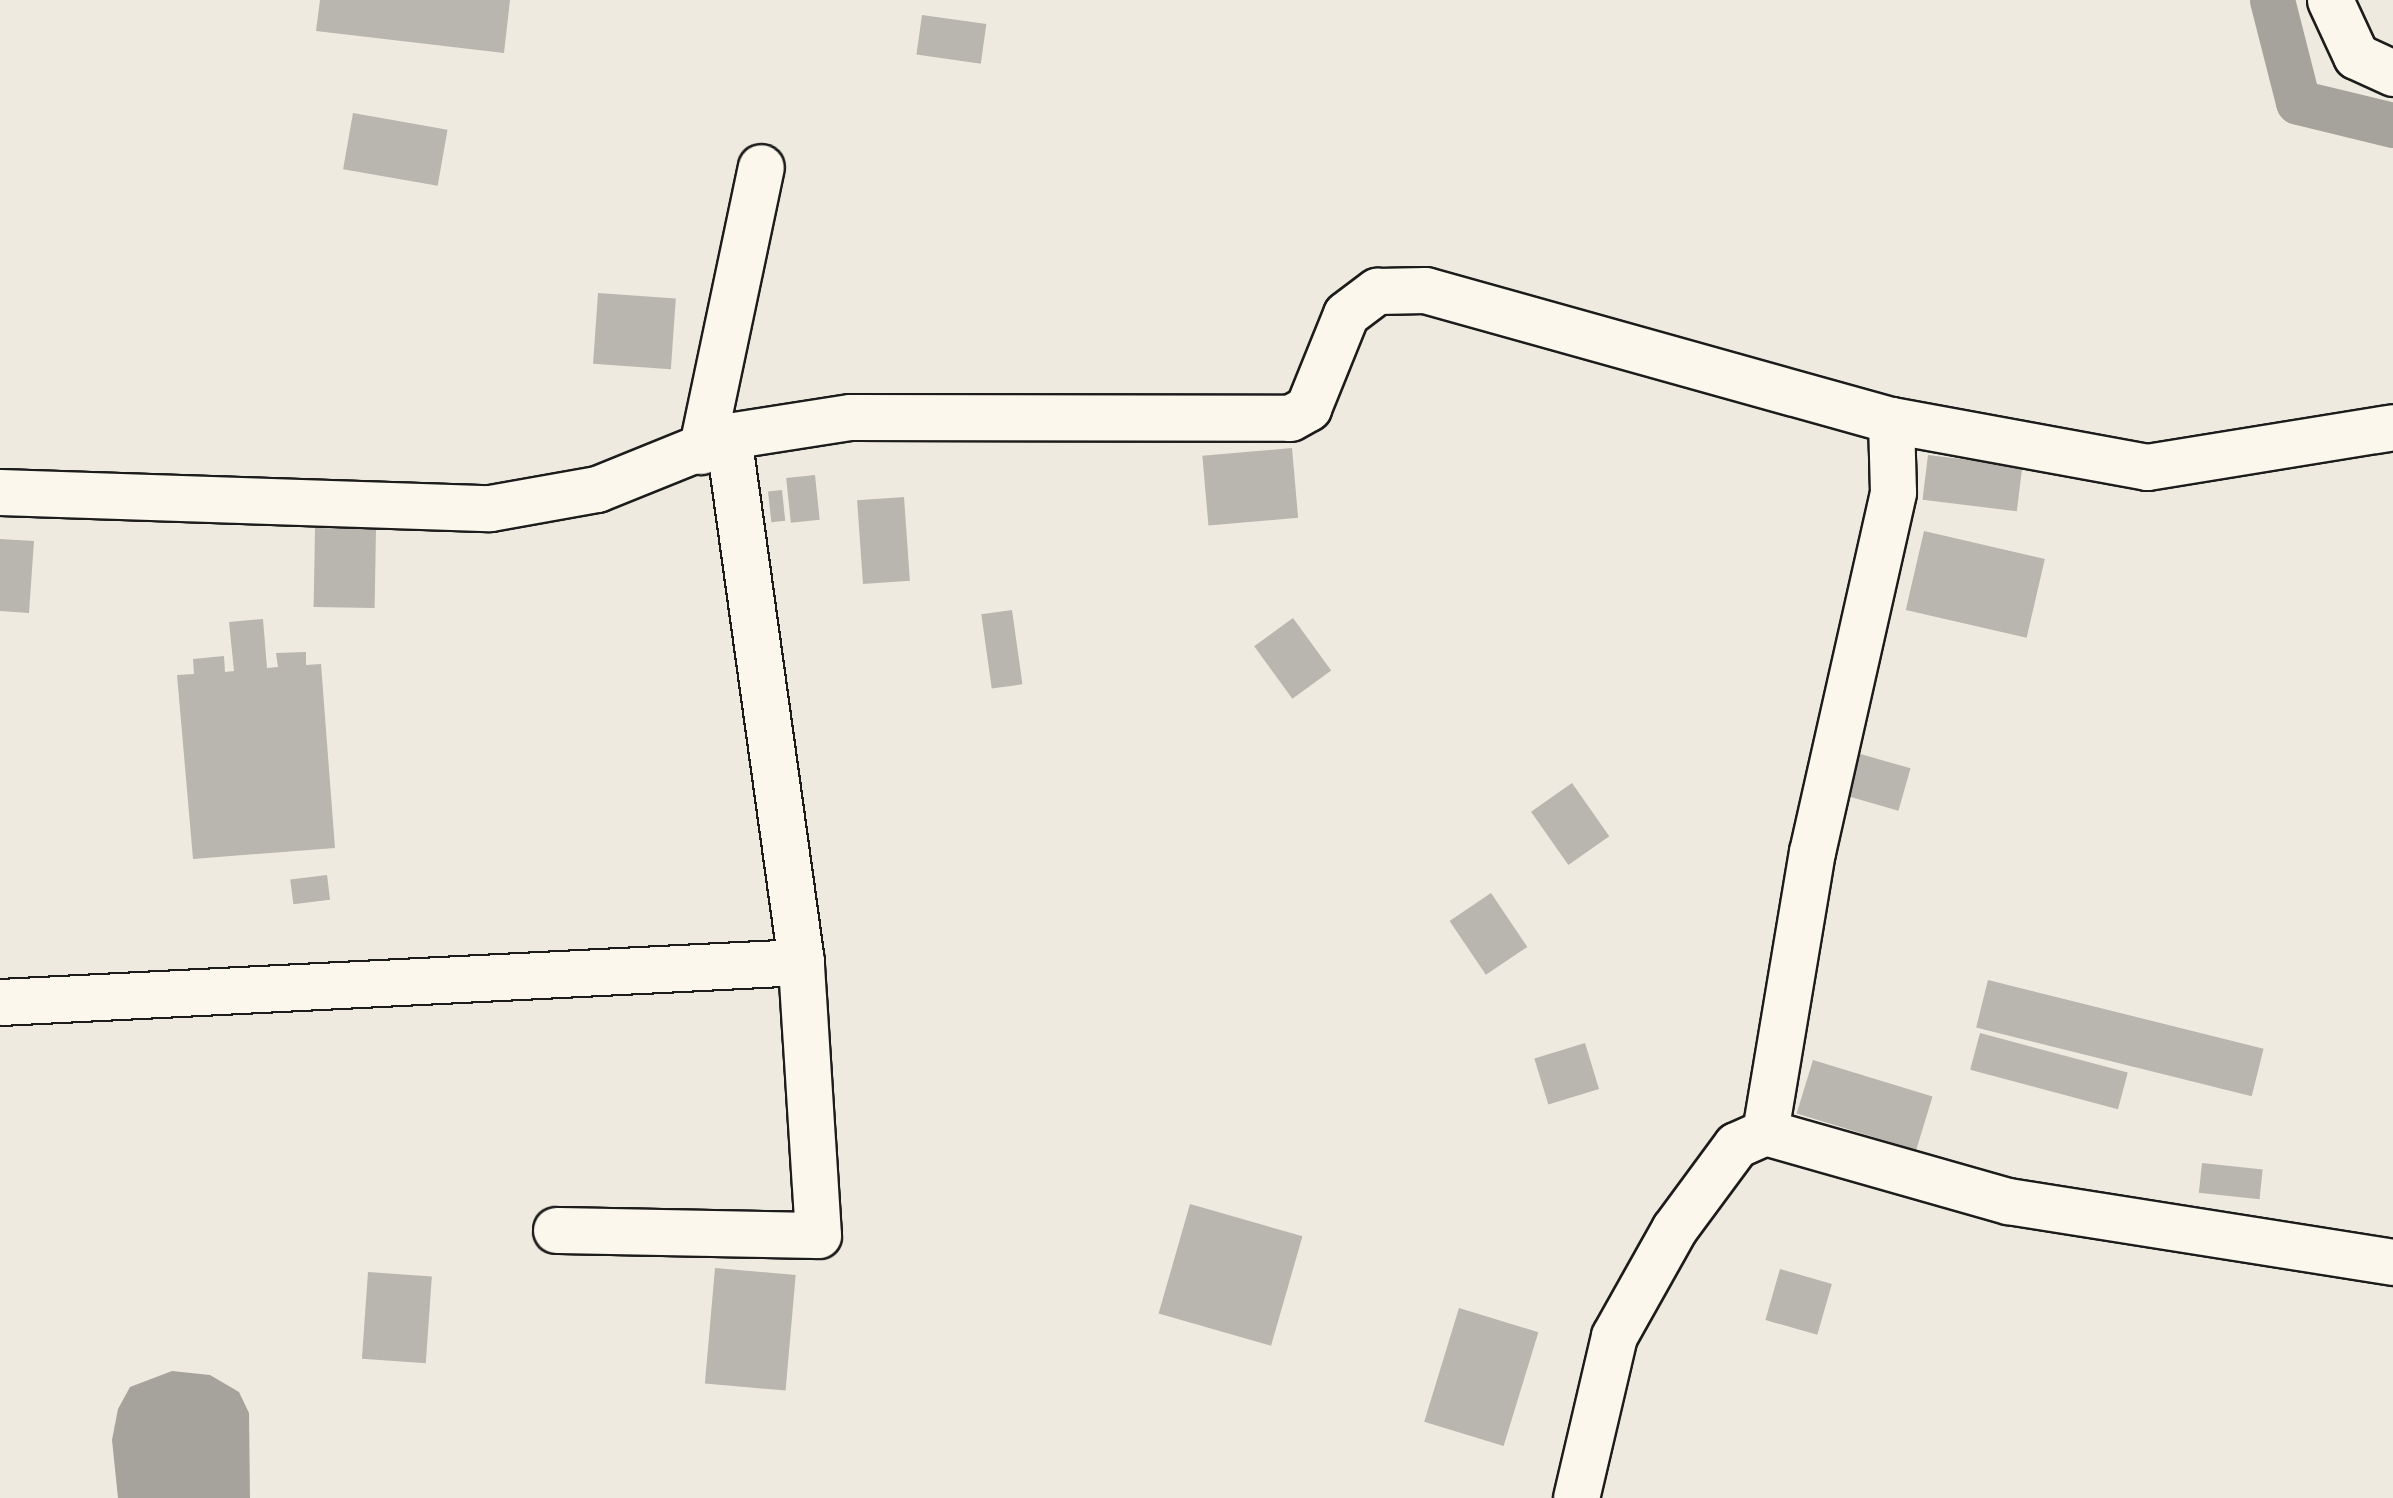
<!DOCTYPE html>
<style>
body{margin:0}
#map{position:relative;width:2393px;height:1498px;overflow:hidden;background:#eeeadf;font-family:"Shantell Sans",sans-serif}
div>[style]{position:absolute}
[style*='--x']{left:calc(var(--x)*1px);top:calc(var(--y)*1px);width:calc(var(--w)*1px);rotate:calc(var(--a)*1deg)}
.water>*{inset:0;background:#a6a39d}
.canal>*{height:45px;margin:-22.5px;padding:0 22.5px;transform-origin:22.5px;border-radius:22.5px;background:#a6a39d}
.building>*{inset:0;background:#b9b6af;transform-origin:0 0}
.roads{filter:drop-shadow(2px 0 #1c1c1c) drop-shadow(-2px 0 #1c1c1c) drop-shadow(0 2px #1c1c1c) drop-shadow(0 -2px #1c1c1c)}
.minor>*{height:45px;margin:-22.5px;padding:0 22.5px;transform-origin:22.5px;border-radius:22.5px;background:#fbf7ec}
span{translate:-50% -50%;white-space:nowrap;text-align:center;line-height:1.15;-webkit-text-stroke:10px #fbf7ec;paint-order:stroke}
</style>
<div id="map">
<div class="water">
<div style="clip-path:polygon(172px 1371px,210px 1375px,239px 1392px,249px 1413px,250px 1498px,118px 1498px,112px 1440px,118px 1409px,130px 1387px)"></div>
</div>
<div class="canal">
<div style="--x:2272;--y:0;--w:105;--a:75.7"></div>
<div style="--x:2298;--y:102;--w:98;--a:13.6"></div>
</div>
<div class="building">
<div style="clip-path:polygon(320px 0,510px 0,504px 53px,316px 31px)"></div>
<div style="left:922px;top:15px;width:65px;height:40px;rotate:8deg"></div>
<div style="left:353px;top:113px;width:96px;height:57px;rotate:10deg"></div>
<div style="left:598px;top:293px;width:78px;height:71px;rotate:4deg"></div>
<div style="left:1292px;top:448px;width:70px;height:90px;rotate:85deg"></div>
<div style="left:1928px;top:455px;width:95px;height:45px;rotate:7deg"></div>
<div style="left:815px;top:475px;width:45px;height:29px;rotate:84deg"></div>
<div style="left:782px;top:490px;width:31px;height:14px;rotate:84deg"></div>
<div style="left:904px;top:497px;width:84px;height:47px;rotate:86deg"></div>
<div style="left:315px;top:528px;width:61px;height:79px;rotate:1deg"></div>
<div style="left:1924px;top:531px;width:124px;height:81px;rotate:13deg"></div>
<div style="clip-path:polygon(0 539px,34px 541px,29px 613px,0 611px)"></div>
<div style="left:1012px;top:610px;width:75px;height:31px;rotate:82deg"></div>
<div style="left:1293px;top:618px;width:65px;height:48px;rotate:54deg"></div>
<div style="clip-path:polygon(263px 619px,267px 668px,278px 667px,276px 653px,306px 652px,306px 665px,321px 664px,335px 848px,193px 859px,177px 675px,194px 674px,193px 659px,224px 656px,225px 672px,234px 671px,229px 622px)"></div>
<div style="left:1850px;top:751px;width:63px;height:44px;rotate:16deg"></div>
<div style="left:1572px;top:783px;width:65px;height:50px;rotate:55deg"></div>
<div style="left:327px;top:875px;width:25px;height:37px;rotate:83deg"></div>
<div style="left:1491px;top:893px;width:65px;height:50px;rotate:56deg"></div>
<div style="left:1988px;top:980px;width:284px;height:49px;rotate:14deg"></div>
<div style="left:1980px;top:1033px;width:153px;height:38px;rotate:15deg"></div>
<div style="left:1585px;top:1043px;width:48px;height:53px;rotate:73deg"></div>
<div style="left:1813px;top:1060px;width:125px;height:56px;rotate:17deg"></div>
<div style="left:2202px;top:1163px;width:61px;height:30px;rotate:6deg"></div>
<div style="left:1190px;top:1204px;width:117px;height:114px;rotate:16deg"></div>
<div style="left:715px;top:1268px;width:81px;height:116px;rotate:5deg"></div>
<div style="left:1780px;top:1269px;width:54px;height:53px;rotate:16deg"></div>
<div style="left:368px;top:1272px;width:64px;height:87px;rotate:4deg"></div>
<div style="left:1459px;top:1308px;width:83px;height:119px;rotate:17deg"></div>
</div>
<div class="roads">
<div class="minor">
<div style="--x:2330;--y:0;--w:62;--a:65.1"></div>
<div style="--x:2356;--y:56;--w:41;--a:24.7"></div>
<div style="--x:701;--y:451;--w:290;--a:-78.1"></div>
<div style="--x:0;--y:492;--w:490;--a:1.9"></div>
<div style="--x:490;--y:508;--w:109;--a:-10.1"></div>
<div style="--x:597;--y:489;--w:141;--a:-22"></div>
<div style="--x:728;--y:436;--w:123;--a:-8.9"></div>
<div style="--x:850;--y:417;--w:440;--a:0.1"></div>
<div style="--x:1290;--y:418;--w:21;--a:-29"></div>
<div style="--x:1308;--y:408;--w:101;--a:-68"></div>
<div style="--x:1346;--y:314;--w:39;--a:-37"></div>
<div style="--x:1377;--y:291;--w:48;--a:-1.2"></div>
<div style="--x:1425;--y:290;--w:484;--a:15.6"></div>
<div style="--x:1891;--y:420;--w:260;--a:10.4"></div>
<div style="--x:2147;--y:467;--w:249;--a:-9.2"></div>
<div style="--x:0;--y:1002;--w:802;--a:-2.86"></div>
<div style="--x:1765;--y:1132;--w:284;--a:-80.5"></div>
<div style="--x:1812;--y:852;--w:369;--a:-77.3"></div>
<div style="--x:1893;--y:492;--w:72;--a:-91.6"></div>
<div style="--x:556;--y:1230;--w:262;--a:1.1"></div>
<div style="--x:818;--y:1235;--w:274;--a:-93.6"></div>
<div style="--x:801;--y:962;--w:531;--a:-97.9"></div>
<div style="--x:1576;--y:1498;--w:166;--a:-76.8"></div>
<div style="--x:1614;--y:1336;--w:123;--a:-60.7"></div>
<div style="--x:1674;--y:1229;--w:104;--a:-53.6"></div>
<div style="--x:1736;--y:1145;--w:32;--a:-24"></div>
<div style="--x:1765;--y:1132;--w:253;--a:15.9"></div>
<div style="--x:2008;--y:1201;--w:390;--a:9"></div>
</div>
</div>
</div>
